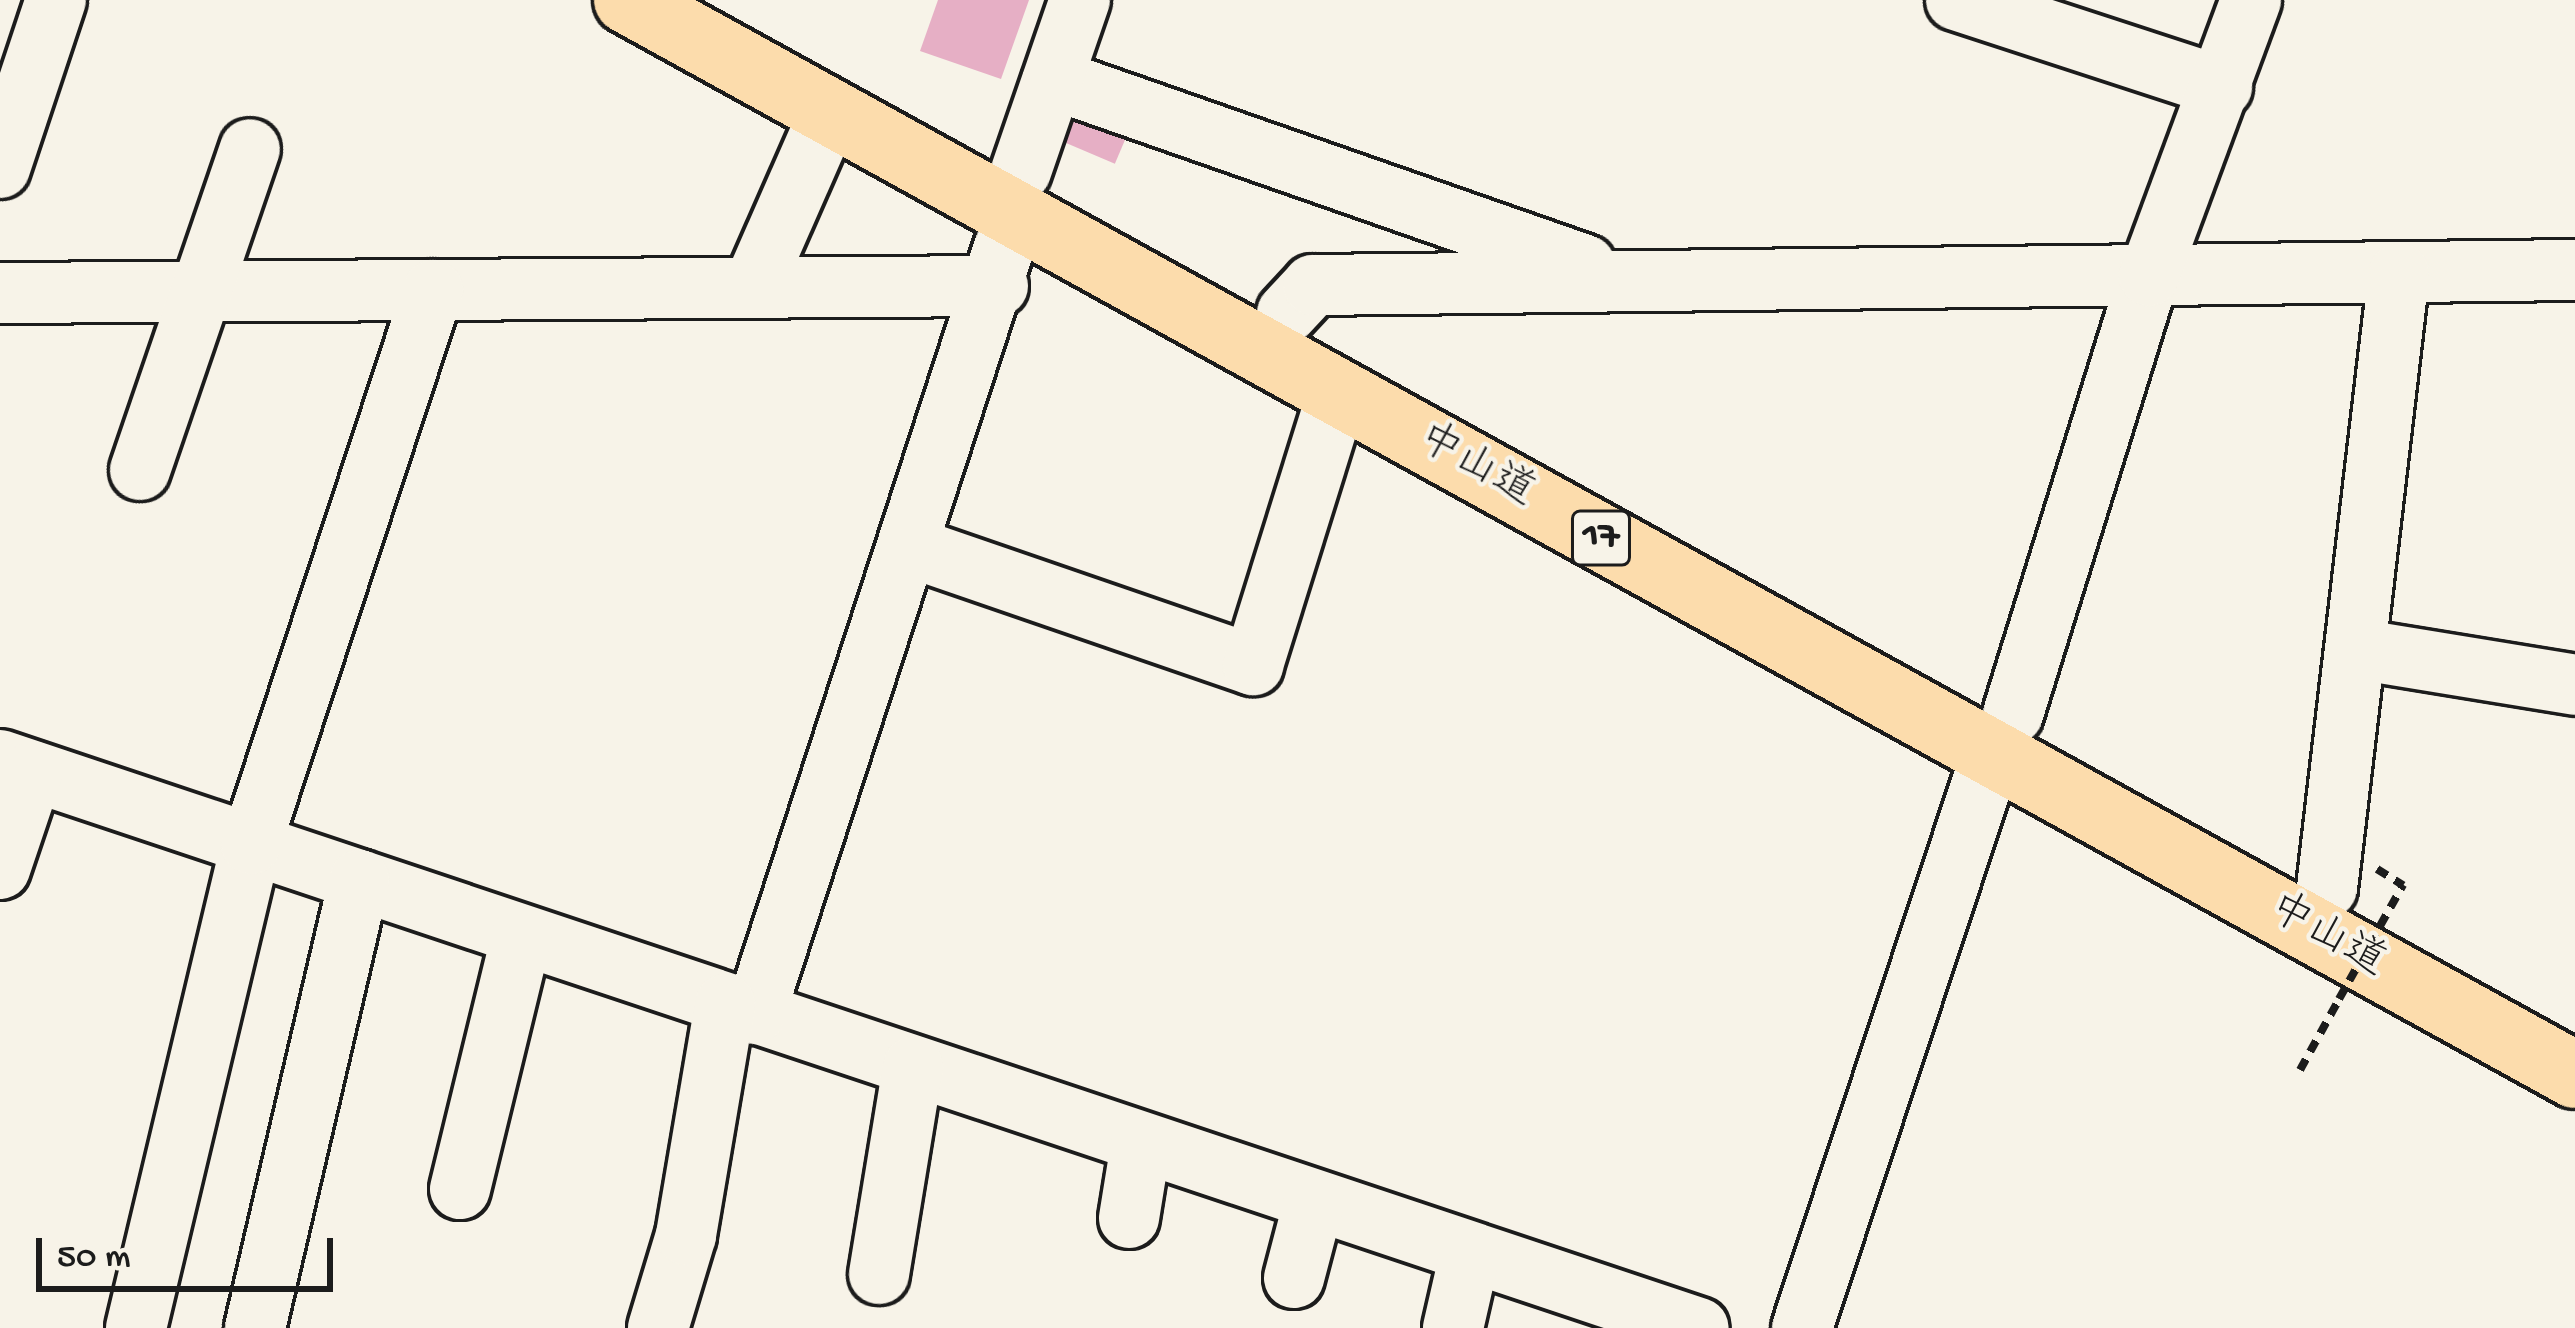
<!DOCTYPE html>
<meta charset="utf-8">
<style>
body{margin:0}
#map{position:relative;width:2575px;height:1328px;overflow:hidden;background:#f7f3e8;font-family:"Gochi Hand","Klee One",sans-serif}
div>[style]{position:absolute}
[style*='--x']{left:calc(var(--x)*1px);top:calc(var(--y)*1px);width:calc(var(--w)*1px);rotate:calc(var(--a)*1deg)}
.building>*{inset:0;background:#e6afc5;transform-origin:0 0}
.path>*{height:8px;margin-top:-4px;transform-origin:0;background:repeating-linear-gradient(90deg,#1c1c1c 0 12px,transparent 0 21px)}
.roads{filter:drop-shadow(3px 0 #1c1c1c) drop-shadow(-3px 0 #1c1c1c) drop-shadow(0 3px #1c1c1c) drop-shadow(0 -3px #1c1c1c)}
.minor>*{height:60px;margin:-30px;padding:0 30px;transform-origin:30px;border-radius:30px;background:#f7f3e8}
.highway>*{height:66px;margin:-33px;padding:0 33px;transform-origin:33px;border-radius:33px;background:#fcdcac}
.path-bridge>*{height:8px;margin-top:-4px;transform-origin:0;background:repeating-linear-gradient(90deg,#1c1c1c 0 12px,transparent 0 21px)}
span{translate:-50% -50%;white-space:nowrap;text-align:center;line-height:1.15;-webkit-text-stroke:9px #f7f3e8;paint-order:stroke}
.shield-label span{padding:3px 9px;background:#f7f3e8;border:3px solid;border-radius:9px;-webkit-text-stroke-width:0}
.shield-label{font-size:39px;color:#1c1c1c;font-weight:700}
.street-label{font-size:42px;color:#1c1c1c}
.scale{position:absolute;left:36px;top:1238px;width:297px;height:54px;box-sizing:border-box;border:6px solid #1c1c1c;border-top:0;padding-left:15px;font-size:36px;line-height:42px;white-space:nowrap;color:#1c1c1c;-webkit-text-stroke:9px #f7f3e8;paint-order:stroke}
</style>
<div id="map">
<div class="building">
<div style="clip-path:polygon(938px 0,1029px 0,1001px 79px,920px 51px)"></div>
<div style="left:1078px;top:97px;width:60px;height:47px;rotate:23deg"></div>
</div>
<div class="path">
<div style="--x:2377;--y:869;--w:31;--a:32"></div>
<div style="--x:2300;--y:1070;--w:77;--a:-61.1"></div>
</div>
<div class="roads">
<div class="minor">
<div style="--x:1956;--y:0;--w:280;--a:18.1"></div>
<div style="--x:1053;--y:79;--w:564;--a:19.27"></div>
<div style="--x:0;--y:168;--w:177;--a:-71.6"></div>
<div style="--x:1021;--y:171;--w:181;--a:-71"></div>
<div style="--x:753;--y:287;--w:191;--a:-66.3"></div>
<div style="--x:0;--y:293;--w:998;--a:-0.4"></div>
<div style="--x:1287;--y:313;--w:38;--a:-47"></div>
<div style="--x:1313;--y:285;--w:1262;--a:-0.68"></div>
<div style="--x:140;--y:470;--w:339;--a:-71.1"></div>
<div style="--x:910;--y:547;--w:363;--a:19"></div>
<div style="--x:1253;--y:665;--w:286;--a:-72.7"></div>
<div style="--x:2356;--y:649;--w:222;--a:9.3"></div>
<div style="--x:2013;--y:714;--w:459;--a:-72.8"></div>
<div style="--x:2149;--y:276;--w:294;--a:-69.7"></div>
<div style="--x:0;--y:760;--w:1791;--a:18.49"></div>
<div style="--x:0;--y:869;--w:103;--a:-71.4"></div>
<div style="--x:2327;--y:888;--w:619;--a:-83.32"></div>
<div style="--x:755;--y:1014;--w:806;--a:-72.01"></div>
<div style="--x:460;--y:1189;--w:261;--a:-76.3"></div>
<div style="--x:1129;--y:1218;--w:75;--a:-80.8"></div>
<div style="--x:879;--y:1274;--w:210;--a:-80.7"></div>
<div style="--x:1294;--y:1278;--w:79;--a:-75.3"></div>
<div style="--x:136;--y:1328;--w:497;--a:-76.6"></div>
<div style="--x:251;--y:844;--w:583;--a:-71.81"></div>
<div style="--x:255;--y:1328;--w:460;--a:-76.9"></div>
<div style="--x:658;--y:1328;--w:97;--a:-73.2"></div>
<div style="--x:686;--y:1235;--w:234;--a:-80.4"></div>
<div style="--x:1453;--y:1328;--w:76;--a:-77.1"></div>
<div style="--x:1802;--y:1328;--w:606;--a:-71.71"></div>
</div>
<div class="highway">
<div style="--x:627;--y:0;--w:2225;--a:28.89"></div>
</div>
</div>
<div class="path-bridge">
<div style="--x:2339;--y:999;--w:131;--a:-60.7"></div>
</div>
<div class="shield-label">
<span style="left:1601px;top:538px">17</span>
</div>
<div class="street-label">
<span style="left:1475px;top:468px;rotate:29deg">中山道</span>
<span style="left:2326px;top:938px;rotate:29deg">中山道</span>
</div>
<div class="scale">50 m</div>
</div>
